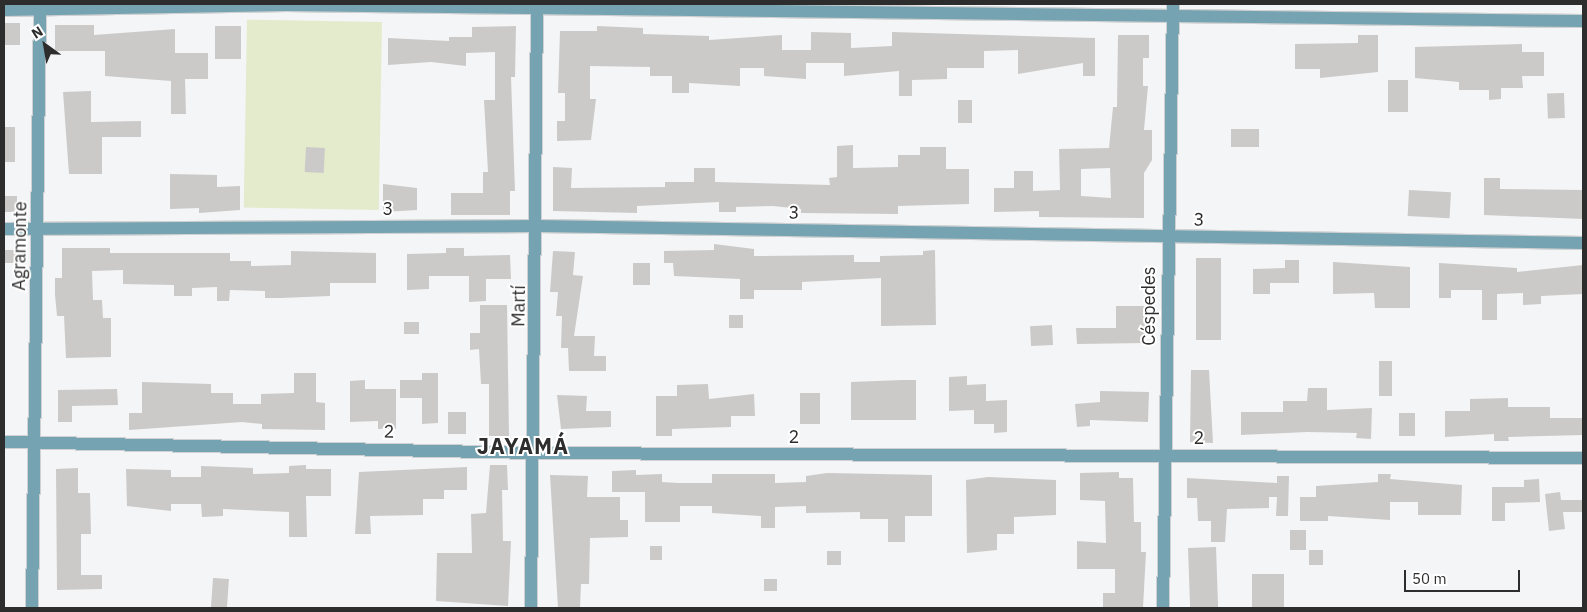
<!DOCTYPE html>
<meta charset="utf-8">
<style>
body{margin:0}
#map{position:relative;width:1587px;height:612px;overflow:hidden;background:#f4f5f6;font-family:"IBM Plex Sans",sans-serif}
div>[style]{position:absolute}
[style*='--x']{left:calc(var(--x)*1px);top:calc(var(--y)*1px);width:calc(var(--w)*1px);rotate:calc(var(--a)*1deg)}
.green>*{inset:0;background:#e3ebcc;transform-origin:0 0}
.building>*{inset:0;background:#cccac9;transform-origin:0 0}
.roads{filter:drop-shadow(1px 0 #d0d1d2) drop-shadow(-1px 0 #d0d1d2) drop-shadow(0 1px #d0d1d2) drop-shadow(0 -1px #d0d1d2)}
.minor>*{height:12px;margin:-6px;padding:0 6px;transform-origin:6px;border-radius:6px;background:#75a3b1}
span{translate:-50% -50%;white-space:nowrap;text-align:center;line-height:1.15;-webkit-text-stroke:4px #fff;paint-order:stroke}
.street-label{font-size:18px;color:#2d2d2e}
.district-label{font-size:22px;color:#2d2d2e;font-weight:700;letter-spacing:1px}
.frame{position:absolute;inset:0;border:5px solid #2d2d2e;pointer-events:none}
.north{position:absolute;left:20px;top:20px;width:50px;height:50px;-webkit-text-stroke:4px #fff;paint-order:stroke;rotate:328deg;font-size:14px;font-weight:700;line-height:20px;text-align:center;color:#2d2d2e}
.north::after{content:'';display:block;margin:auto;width:18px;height:22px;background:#2d2d2e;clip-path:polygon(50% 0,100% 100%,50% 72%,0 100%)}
.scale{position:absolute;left:1404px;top:570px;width:116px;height:22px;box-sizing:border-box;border:2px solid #2d2d2e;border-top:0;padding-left:6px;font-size:15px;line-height:18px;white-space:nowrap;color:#2d2d2e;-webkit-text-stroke:4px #fff;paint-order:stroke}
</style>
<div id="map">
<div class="green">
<div style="left:382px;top:22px;width:188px;height:135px;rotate:91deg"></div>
</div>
<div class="building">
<div style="left:20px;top:23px;width:22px;height:16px;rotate:90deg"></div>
<div style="clip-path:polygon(55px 25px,94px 25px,94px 35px,175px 29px,175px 53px,208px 53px,208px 79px,185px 79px,186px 114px,171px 114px,171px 81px,105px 76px,105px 51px,55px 51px)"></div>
<div style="left:215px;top:26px;width:26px;height:33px"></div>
<div style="clip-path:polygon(516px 26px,515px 77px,511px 77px,515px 191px,510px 191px,510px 215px,451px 215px,451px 193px,483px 193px,483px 172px,488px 172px,484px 100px,495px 100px,495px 52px,466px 53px,466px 66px,431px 62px,388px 65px,388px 38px,449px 41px,449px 37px,472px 37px,472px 27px)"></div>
<div style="clip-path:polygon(597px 26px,643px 28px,643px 34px,709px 36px,709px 40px,782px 35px,782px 50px,811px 50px,811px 32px,851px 33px,851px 48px,892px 46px,892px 32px,1095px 38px,1095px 76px,1083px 76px,1083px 63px,1018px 74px,1018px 50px,984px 51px,984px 68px,947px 68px,947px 79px,912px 80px,912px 96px,899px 96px,899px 71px,844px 76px,844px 63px,806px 63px,806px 79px,764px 76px,764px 68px,740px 68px,740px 86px,689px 83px,689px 93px,672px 93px,672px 76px,650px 76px,650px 67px,590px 66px,590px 99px,596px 99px,591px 140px,557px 141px,557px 121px,565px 121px,565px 93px,558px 93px,560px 31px,597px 31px)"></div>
<div style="clip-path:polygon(evenodd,1118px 35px,1149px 35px,1149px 58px,1143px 58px,1143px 86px,1148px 86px,1144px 130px,1152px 130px,1152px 160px,1144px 173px,1144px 218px,1039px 217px,1039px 211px,994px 212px,994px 188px,1014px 188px,1014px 171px,1033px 171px,1033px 191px,1060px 190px,1059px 149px,1109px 148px,1113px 107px,1117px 107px,1118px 35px,1110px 168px,1111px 198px,1081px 196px,1081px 169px,1110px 168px)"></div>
<div style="clip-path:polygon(1358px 35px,1378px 35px,1378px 72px,1320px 78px,1320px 69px,1295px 69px,1295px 44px,1358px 43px)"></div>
<div style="clip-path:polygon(1522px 44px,1522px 52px,1544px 52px,1544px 76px,1522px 76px,1523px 88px,1501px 88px,1501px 99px,1489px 100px,1489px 90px,1459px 90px,1459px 82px,1415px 78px,1415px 47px)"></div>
<div style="left:1388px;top:80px;width:20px;height:32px"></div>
<div style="clip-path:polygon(91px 91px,91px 122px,141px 121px,141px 137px,102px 137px,102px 174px,69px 174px,63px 92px)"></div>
<div style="left:1564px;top:93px;width:25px;height:17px;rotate:88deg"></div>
<div style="left:972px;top:100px;width:23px;height:14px;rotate:90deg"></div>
<div style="left:4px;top:127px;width:11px;height:35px"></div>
<div style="left:1231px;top:129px;width:28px;height:18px"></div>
<div style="clip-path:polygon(853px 145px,853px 168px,898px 167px,898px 155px,920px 155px,920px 147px,946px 147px,946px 169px,969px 169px,969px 204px,898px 206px,898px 214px,801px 213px,801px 209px,773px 206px,736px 207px,736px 212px,719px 212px,719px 202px,637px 206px,637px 213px,553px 211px,553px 167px,572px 168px,571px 188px,665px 187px,665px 182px,694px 182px,694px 168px,715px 168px,715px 182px,830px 185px,829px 178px,837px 177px,837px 146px)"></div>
<div style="left:306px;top:147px;width:19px;height:25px;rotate:3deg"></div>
<div style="clip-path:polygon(170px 174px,217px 175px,217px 187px,240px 186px,240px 210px,199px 213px,199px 208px,170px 209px)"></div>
<div style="clip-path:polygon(1484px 178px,1500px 178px,1500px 189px,1583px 190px,1583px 219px,1484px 215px)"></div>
<div style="clip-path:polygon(383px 184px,417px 188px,417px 210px,383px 212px)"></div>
<div style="left:1409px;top:190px;width:42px;height:26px;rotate:3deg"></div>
<div style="left:4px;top:196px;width:13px;height:16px"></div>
<div style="clip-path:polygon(714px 244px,754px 249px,754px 256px,854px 255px,854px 262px,880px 262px,880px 256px,923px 255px,923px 251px,935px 250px,936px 325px,881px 326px,881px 278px,802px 282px,802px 290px,754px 290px,754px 299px,740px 299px,740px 279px,674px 276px,673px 263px,664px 263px,664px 251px,714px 250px)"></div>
<div style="clip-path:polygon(62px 248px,110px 248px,110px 253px,230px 253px,230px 261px,251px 261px,251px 266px,291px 265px,291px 251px,376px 253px,376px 283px,330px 283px,330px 296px,281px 298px,265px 298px,265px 291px,230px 290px,229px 301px,217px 301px,217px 287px,192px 288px,192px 296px,174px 296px,174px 285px,123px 284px,123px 270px,92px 271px,93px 300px,102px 300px,103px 318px,111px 318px,111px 357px,66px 358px,64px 316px,57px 316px,55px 295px,55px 278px,62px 278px)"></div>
<div style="clip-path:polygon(446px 248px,464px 248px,464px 256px,510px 255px,511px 279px,486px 279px,486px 301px,469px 302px,469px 276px,429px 276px,429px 289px,407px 290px,407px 254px,446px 253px)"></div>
<div style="left:4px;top:250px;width:12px;height:13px"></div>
<div style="clip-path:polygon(553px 251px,575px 252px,573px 275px,583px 276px,574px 336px,595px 336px,594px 356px,606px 356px,606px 371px,569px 371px,568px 348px,561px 348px,562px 316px,556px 316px,558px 292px,550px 292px)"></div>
<div style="left:1221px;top:258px;width:82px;height:25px;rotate:90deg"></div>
<div style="clip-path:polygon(1285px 260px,1299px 260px,1299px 283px,1270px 283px,1270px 294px,1253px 294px,1253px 269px,1285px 268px)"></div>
<div style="clip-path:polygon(1333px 262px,1410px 267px,1410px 308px,1375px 308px,1374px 293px,1333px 294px)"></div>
<div style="left:633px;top:263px;width:17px;height:22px"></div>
<div style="clip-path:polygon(1439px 263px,1517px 268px,1517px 272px,1583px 265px,1583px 294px,1541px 296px,1541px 304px,1523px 305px,1523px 293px,1497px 294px,1497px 320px,1482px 320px,1482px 290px,1451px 290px,1451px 298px,1439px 298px)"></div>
<div style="clip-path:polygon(480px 305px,507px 305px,509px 436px,489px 436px,489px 384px,481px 384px,479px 349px,470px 350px,470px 333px,480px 333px)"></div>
<div style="clip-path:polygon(1116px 306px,1145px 306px,1145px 343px,1077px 344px,1076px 328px,1116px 328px)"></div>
<div style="left:729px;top:315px;width:14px;height:13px"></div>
<div style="left:404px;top:322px;width:15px;height:12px"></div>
<div style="left:1052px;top:325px;width:20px;height:22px;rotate:87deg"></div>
<div style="left:1379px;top:361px;width:13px;height:35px"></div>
<div style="clip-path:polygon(1191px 370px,1209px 370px,1213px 443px,1190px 442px)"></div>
<div style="clip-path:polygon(294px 373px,316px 373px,316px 402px,325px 403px,325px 430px,262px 429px,262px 424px,242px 422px,129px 430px,129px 413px,142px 413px,142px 382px,211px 384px,211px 393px,233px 393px,233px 404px,261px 404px,261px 394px,294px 393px)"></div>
<div style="clip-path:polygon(422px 373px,438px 373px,438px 423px,422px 424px,422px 398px,400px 398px,400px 380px,422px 380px)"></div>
<div style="clip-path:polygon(967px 376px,967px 385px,986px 384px,986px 401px,1007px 400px,1007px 432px,994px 433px,994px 424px,974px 424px,974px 410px,949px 411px,949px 377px)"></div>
<div style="clip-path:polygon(365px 380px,365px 389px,396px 389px,396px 429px,378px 429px,378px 421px,350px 422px,350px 381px)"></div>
<div style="clip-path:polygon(902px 380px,916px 380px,916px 420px,851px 420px,851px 382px)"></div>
<div style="clip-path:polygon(708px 384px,709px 399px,754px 394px,755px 416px,731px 416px,731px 427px,672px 429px,672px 436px,656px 436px,656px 396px,677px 396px,677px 385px)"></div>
<div style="clip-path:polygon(1308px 388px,1327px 388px,1327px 410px,1372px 408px,1371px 439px,1356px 438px,1357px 433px,1307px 432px,1241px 435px,1241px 412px,1283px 412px,1283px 401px,1307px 401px)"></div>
<div style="clip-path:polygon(117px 389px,118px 405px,72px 406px,72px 422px,58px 422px,58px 390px)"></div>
<div style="clip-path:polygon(1100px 391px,1149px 392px,1148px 422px,1090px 420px,1090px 426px,1077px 427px,1075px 404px,1100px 402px)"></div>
<div style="left:800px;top:393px;width:20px;height:31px"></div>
<div style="clip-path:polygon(557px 395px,587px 396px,586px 411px,611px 411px,611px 427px,561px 429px)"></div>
<div style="clip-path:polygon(1508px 398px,1508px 407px,1550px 407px,1550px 418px,1583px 418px,1583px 435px,1508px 437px,1509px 441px,1494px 441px,1494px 434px,1445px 437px,1445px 411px,1470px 411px,1470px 399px)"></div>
<div style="left:466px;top:412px;width:22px;height:18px;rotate:90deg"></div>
<div style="left:1399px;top:413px;width:16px;height:23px"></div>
<div style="clip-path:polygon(306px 465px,306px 469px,331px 469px,331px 496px,306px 496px,307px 537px,289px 537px,289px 512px,223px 509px,223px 516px,202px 517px,201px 504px,171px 504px,171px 511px,127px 506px,126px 469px,171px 470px,171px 477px,201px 477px,201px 466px,253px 468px,253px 474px,289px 473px,289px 466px)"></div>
<div style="clip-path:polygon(490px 465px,507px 465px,508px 490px,502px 490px,503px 541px,511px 541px,508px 606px,436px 601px,437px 553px,472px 553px,471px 514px,486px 513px)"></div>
<div style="clip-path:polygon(467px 467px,467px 490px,444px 490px,444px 499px,423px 499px,423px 515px,370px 516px,371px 534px,355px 534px,359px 472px)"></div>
<div style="clip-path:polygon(78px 468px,78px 493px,90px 493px,91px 534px,81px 534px,81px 575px,102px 575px,102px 589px,57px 590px,56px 469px)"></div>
<div style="clip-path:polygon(636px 470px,636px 475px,662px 474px,662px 482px,679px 483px,712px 483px,712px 474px,775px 474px,775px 483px,806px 482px,806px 476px,827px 473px,932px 475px,932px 516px,905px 516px,905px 542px,888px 542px,888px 519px,860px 519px,860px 512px,806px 513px,806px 506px,775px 507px,775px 528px,761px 528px,761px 516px,712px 513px,712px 506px,680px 506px,680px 522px,645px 522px,645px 492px,612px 492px,612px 471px)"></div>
<div style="clip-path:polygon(1119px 472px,1119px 478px,1133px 478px,1134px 522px,1141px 522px,1141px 552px,1146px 552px,1143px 608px,1103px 608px,1103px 593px,1115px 593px,1115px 569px,1077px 569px,1077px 541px,1106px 543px,1105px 501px,1080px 500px,1080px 473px)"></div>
<div style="clip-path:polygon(1378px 474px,1391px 474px,1390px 479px,1462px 485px,1461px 515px,1418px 515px,1418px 502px,1390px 502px,1390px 520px,1328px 516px,1328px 521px,1300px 521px,1300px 497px,1316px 497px,1316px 486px,1378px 482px)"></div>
<div style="clip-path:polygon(550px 475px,588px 476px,587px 497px,620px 497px,620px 520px,628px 520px,628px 537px,590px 538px,589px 584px,581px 584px,580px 608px,558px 608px)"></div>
<div style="clip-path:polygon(1277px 476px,1289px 476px,1288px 516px,1276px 516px,1277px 497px,1269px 497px,1269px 508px,1227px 509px,1225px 542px,1211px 542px,1211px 521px,1198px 521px,1197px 498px,1187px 498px,1187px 478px,1277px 483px)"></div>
<div style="clip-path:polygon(988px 477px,1056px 480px,1056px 515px,1014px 517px,1014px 534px,997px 534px,997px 550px,967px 553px,966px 480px)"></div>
<div style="clip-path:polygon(1539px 479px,1540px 502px,1505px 503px,1505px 521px,1492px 521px,1492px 487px,1524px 487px,1524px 480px)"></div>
<div style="clip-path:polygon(1560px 492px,1561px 500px,1583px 500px,1583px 512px,1563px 512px,1565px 529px,1549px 531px,1545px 494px)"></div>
<div style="left:1290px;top:530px;width:16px;height:20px"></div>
<div style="left:650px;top:546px;width:12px;height:14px"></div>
<div style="left:1216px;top:547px;width:61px;height:28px;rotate:88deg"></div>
<div style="left:1309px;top:550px;width:14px;height:15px"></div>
<div style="left:827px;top:551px;width:14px;height:14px"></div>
<div style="left:1252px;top:574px;width:32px;height:34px"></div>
<div style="left:213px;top:578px;width:16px;height:30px;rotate:4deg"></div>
<div style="left:764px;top:579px;width:13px;height:12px"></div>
</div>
<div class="roads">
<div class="minor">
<div style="--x:4;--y:10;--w:282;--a:-1"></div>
<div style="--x:286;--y:5;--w:1297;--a:0.71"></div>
<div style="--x:4;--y:229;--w:534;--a:-0.32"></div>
<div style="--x:538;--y:226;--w:1045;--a:0.93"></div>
<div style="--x:4;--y:442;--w:530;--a:1.19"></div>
<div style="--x:534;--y:453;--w:1049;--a:0.27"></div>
<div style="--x:32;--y:608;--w:604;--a:-89.24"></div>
<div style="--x:531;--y:608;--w:604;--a:-89.43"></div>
<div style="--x:1163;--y:608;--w:604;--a:-89.05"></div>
</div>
</div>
<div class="street-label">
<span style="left:388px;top:209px">3</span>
<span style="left:794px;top:213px;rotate:1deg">3</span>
<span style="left:1199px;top:220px;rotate:1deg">3</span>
<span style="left:20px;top:246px;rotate:-89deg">Agramonte</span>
<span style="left:519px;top:306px;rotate:-89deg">Martí</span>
<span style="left:1149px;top:306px;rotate:-90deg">Céspedes</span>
<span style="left:389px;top:432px;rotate:1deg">2</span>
<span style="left:794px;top:437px">2</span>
<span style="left:1199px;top:438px">2</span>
</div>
<div class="district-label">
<span style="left:523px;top:446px">JAYAMÁ</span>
</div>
<div class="frame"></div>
<div class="north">N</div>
<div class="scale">50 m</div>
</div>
